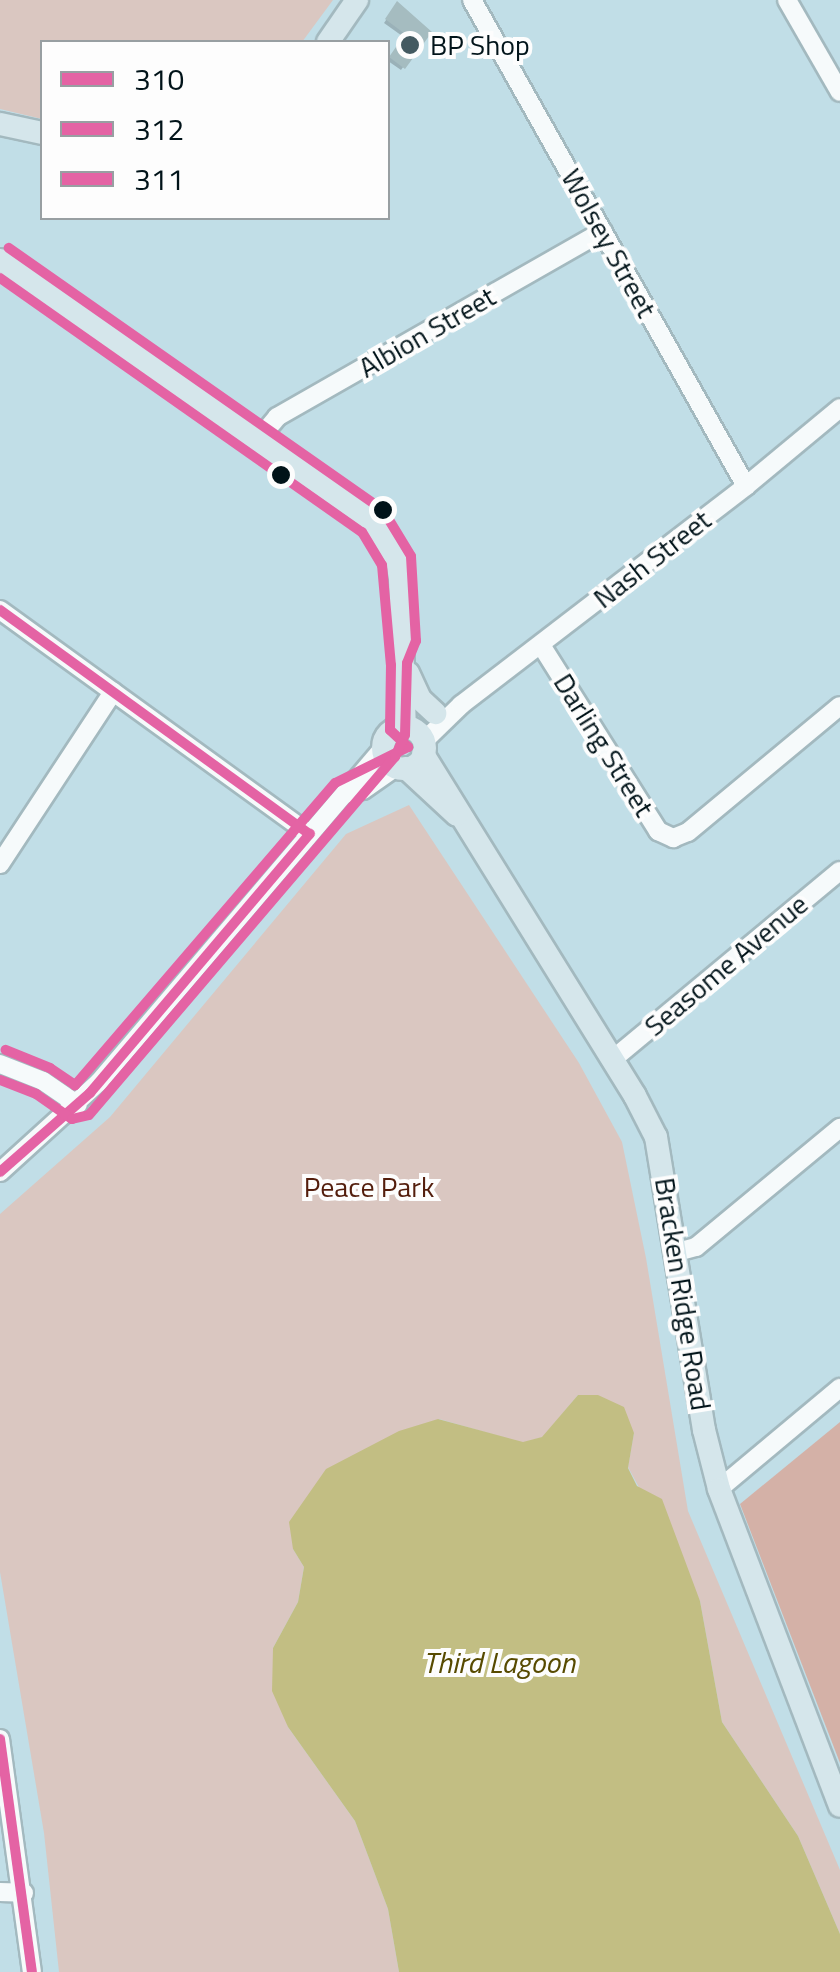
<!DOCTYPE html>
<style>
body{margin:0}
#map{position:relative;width:840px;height:1972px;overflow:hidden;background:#c1dee7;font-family:"Titillium Web",sans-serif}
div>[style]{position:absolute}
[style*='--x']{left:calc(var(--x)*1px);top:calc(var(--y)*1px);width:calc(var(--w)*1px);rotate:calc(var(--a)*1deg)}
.green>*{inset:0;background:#dac7c1}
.forest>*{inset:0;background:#d4b1a7}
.water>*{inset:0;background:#c2be83}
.shadow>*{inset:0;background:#0003}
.building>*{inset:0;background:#a5bcc0}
.roads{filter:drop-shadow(2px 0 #a3b9bf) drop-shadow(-2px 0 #a3b9bf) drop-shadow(0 2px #a3b9bf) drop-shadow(0 -2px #a3b9bf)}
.minor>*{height:18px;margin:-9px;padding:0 9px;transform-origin:9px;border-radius:9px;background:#f6fafb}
.major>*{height:22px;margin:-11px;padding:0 11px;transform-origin:11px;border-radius:11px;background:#d5e6eb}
.major>.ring{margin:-11px;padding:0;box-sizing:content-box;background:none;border:22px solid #d5e6eb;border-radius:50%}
.bus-1>*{height:10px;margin:-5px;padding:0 5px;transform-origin:5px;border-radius:5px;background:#e463a4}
.bus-2>*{height:10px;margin:-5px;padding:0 5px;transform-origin:5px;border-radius:5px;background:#e463a4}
.bus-3>*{height:10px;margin:-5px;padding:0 5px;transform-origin:5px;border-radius:5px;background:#e463a4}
.dots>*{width:28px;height:28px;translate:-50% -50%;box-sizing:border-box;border:5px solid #fdfdfd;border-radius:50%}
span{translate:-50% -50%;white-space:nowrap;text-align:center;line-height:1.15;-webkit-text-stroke:8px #fdfdfd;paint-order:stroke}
.poi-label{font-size:28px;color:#011319}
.left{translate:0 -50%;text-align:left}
.street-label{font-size:28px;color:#011319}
.park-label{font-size:28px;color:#531d0c}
.water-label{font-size:30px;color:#574a00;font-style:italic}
.legend{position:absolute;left:40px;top:40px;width:350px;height:180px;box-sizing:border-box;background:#fdfdfd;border:2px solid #989fa2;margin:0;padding:12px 18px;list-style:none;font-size:30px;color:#011319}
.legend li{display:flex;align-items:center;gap:20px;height:50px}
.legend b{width:50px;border:2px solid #989fa2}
</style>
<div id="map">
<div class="green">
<div style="clip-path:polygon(0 0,333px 0,302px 42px,42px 42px,42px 119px,0 109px)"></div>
<div style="clip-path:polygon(409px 805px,579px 1063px,622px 1142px,646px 1258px,688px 1511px,840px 1870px,840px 1934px,798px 1836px,722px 1722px,700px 1601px,628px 1467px,634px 1433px,578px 1395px,543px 1437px,523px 1443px,439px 1419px,293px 1549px,304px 1567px,298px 1602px,273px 1648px,288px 1727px,355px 1821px,388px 1909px,399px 1972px,59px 1972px,44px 1833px,0 1572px,0 1214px,110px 1117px,346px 834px)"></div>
</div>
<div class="forest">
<div style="clip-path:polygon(840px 1422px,840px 1763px,740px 1504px)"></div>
</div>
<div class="water">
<div style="clip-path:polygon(578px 1395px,598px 1395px,624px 1407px,634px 1433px,628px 1468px,637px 1486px,662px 1499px,700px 1601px,722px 1722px,798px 1836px,840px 1934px,840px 1972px,399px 1972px,388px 1909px,355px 1821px,288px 1727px,272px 1691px,273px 1648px,298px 1602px,304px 1567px,293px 1549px,289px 1522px,326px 1469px,399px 1431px,438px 1419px,523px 1442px,542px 1437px)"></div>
</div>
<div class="shadow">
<div style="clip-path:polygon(395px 7px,428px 32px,401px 70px,388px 61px,405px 38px,384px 23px)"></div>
</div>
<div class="building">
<div style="clip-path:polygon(397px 1px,432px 32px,405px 69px,389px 57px,405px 34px,385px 19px)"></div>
</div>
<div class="roads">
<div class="minor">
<div style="--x:472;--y:0;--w:558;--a:60.59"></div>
<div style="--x:787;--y:0;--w:106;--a:60.1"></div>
<div style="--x:258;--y:440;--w:30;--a:-50"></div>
<div style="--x:277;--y:417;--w:375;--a:-29.7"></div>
<div style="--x:0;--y:610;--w:382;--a:35.9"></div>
<div style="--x:541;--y:645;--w:220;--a:57.8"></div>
<div style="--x:658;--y:831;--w:17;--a:25"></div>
<div style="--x:673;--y:838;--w:16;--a:-22"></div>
<div style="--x:688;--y:832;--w:197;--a:-39.7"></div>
<div style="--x:423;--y:742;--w:53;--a:-44.2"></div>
<div style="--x:461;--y:705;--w:359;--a:-37.5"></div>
<div style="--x:746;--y:486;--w:122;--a:-39.7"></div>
<div style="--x:345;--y:794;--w:18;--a:-13"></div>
<div style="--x:363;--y:790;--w:40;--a:-34.9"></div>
<div style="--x:0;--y:864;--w:206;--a:-56.7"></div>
<div style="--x:612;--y:1060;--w:296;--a:-39.7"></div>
<div style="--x:0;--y:1064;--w:46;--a:21.6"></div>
<div style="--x:43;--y:1081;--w:42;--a:34.4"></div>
<div style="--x:0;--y:1172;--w:134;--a:-42.3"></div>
<div style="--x:99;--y:1082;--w:438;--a:-49.6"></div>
<div style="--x:677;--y:1252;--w:20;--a:-15"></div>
<div style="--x:696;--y:1247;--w:187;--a:-39.6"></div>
<div style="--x:719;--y:1489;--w:158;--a:-39.9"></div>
<div style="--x:0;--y:1739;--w:235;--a:82.2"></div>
<div style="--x:0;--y:1892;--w:24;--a:2"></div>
</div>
<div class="major">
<div style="--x:328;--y:42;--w:51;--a:-55.4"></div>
<div style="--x:0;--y:124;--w:43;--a:12.1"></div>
<div style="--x:0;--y:260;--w:455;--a:35"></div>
<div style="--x:373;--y:521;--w:46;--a:58.4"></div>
<div style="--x:397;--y:560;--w:20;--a:81"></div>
<div style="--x:400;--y:580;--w:147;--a:88.1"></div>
<div style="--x:408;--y:673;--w:29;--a:65"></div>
<div style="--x:420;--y:699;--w:21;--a:43"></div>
<div class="ring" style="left:383px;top:727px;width:20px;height:20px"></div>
<div style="--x:423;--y:754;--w:402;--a:58.2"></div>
<div style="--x:635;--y:1096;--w:46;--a:62.9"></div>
<div style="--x:656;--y:1137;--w:297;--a:80.7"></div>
<div style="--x:704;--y:1430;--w:61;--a:75.7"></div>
<div style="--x:719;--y:1489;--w:339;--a:69.1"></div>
<div style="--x:406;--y:768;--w:69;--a:42.7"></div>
</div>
</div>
<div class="bus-1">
<div style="--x:0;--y:610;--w:382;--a:35.9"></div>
<div style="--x:0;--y:1172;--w:120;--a:-41.3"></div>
<div style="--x:90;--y:1093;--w:340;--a:-49.7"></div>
<div style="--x:0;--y:1739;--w:235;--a:82.2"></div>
</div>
<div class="bus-2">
<div style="--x:0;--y:278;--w:442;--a:35.1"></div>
<div style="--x:362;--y:532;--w:39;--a:59"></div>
<div style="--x:382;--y:565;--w:100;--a:84.9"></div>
<div style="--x:391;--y:665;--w:65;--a:90.9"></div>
<div style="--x:390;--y:730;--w:25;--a:43"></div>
<div style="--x:408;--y:747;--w:81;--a:153.7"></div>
<div style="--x:335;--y:783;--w:399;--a:130.7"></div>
<div style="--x:75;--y:1085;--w:30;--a:-146"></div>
<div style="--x:50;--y:1068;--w:48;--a:-157.8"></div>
</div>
<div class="bus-3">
<div style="--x:0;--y:1080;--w:39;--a:21"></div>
<div style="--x:36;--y:1094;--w:44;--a:34.8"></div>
<div style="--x:72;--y:1119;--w:17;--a:-13"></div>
<div style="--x:89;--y:1115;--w:471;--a:-49.5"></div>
<div style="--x:395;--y:757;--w:24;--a:-66"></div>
<div style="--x:405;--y:735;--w:72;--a:-88.4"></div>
<div style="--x:407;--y:663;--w:24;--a:-68"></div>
<div style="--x:416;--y:641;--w:85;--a:-93.4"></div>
<div style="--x:411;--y:556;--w:54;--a:-121.3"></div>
<div style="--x:383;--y:510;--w:457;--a:-145"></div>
</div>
<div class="dots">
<div style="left:410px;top:45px;background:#445a61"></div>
<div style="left:281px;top:475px;background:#011319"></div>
<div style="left:383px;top:510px;background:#011319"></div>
</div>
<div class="poi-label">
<span class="left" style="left:430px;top:45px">BP Shop</span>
</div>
<div class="street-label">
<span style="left:609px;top:243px;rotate:61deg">Wolsey Street</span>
<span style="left:427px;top:332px;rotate:-30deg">Albion Street</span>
<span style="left:652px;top:559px;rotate:-38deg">Nash Street</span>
<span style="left:604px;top:745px;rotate:58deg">Darling Street</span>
<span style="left:726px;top:965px;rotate:-40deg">Seasome Avenue</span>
<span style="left:683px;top:1294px;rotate:81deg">Bracken Ridge Road</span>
</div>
<div class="park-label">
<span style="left:369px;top:1187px">Peace Park</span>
</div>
<div class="water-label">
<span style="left:499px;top:1662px">Third Lagoon</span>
</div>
<ul class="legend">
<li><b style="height:12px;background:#e463a4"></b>310</li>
<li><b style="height:12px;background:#e463a4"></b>312</li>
<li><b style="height:12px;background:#e463a4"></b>311</li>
</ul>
</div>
